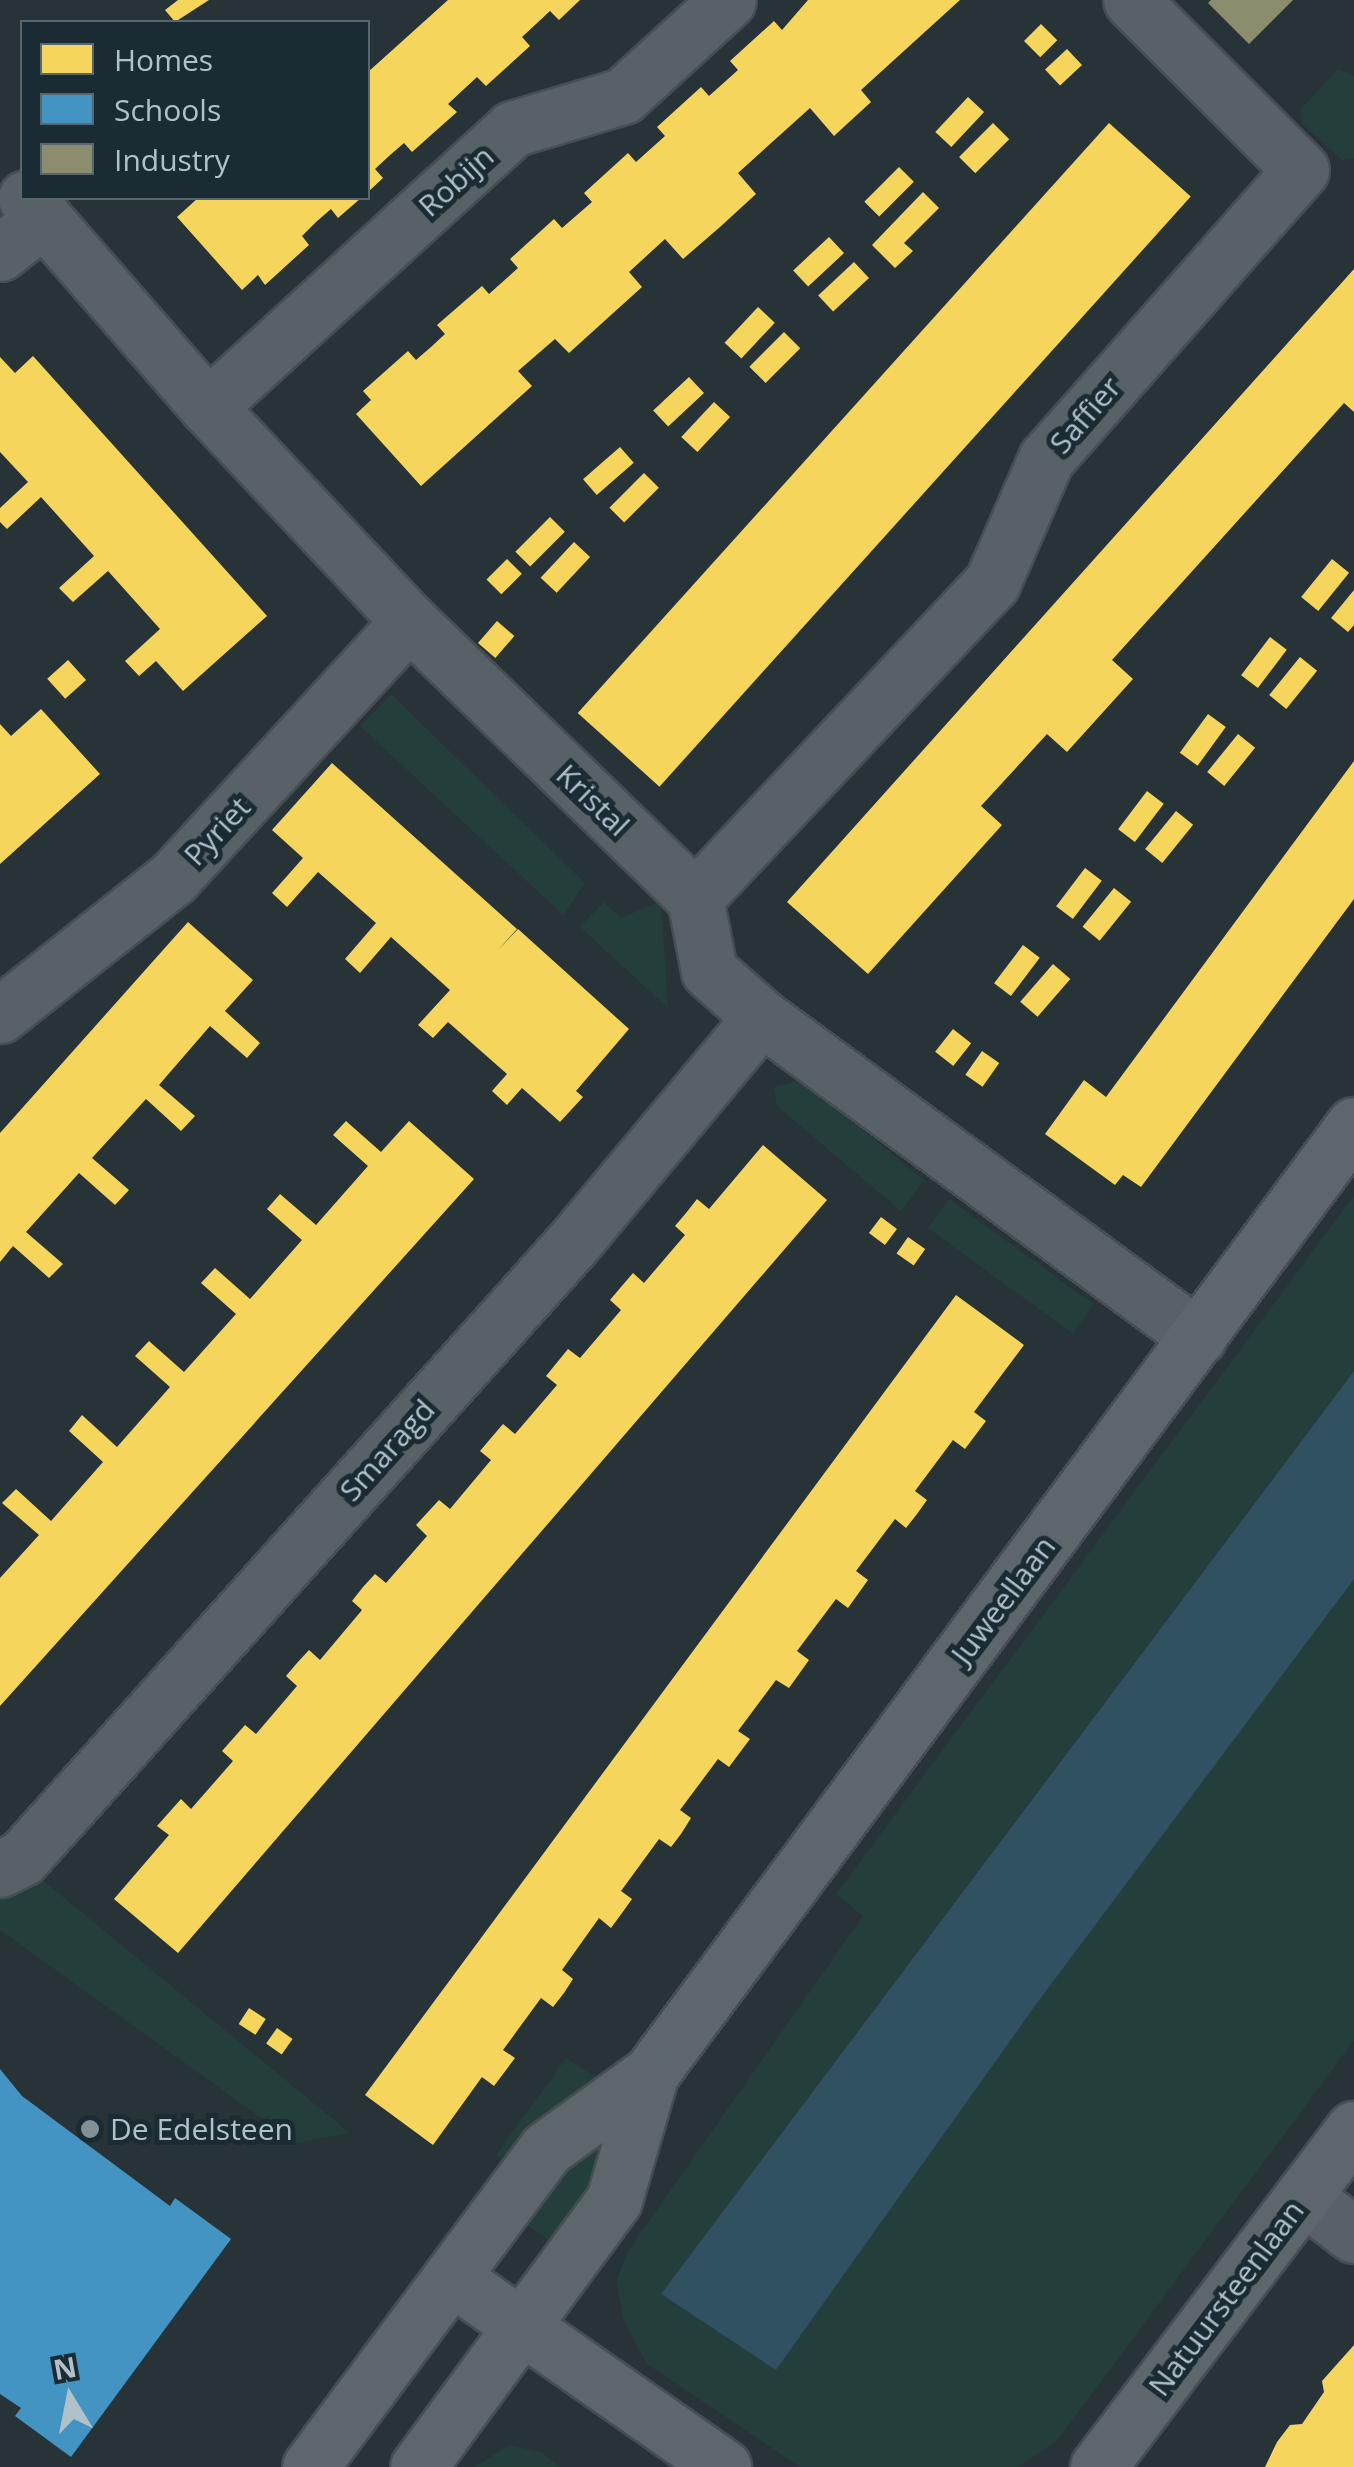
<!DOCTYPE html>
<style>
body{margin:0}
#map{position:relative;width:1354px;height:2467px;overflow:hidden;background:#283338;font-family:"Open Sans",sans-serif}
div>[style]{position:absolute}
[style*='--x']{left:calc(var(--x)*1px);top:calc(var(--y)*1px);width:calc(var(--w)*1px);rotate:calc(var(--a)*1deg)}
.green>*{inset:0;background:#243e3b;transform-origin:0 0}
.water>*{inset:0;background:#305162}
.homes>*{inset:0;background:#f6d55c;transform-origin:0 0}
.schools>*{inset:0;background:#4393c3}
.industry>*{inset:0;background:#8c8c6e}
.roads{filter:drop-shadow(2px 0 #464e53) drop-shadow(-2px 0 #464e53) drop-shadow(0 2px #464e53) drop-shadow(0 -2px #464e53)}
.street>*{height:55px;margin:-27.5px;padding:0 27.5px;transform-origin:27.5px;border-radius:27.5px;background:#586166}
.secondary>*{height:55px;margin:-27.5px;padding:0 27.5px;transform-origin:27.5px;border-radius:27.5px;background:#5c666b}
.dots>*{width:28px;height:28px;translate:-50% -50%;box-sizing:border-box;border:5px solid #1a2b33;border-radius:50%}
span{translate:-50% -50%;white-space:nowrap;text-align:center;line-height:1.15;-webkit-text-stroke:10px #1a2b33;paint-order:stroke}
.street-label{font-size:30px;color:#b1c1ca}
.poi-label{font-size:30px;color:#b1c1ca}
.left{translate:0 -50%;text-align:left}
.legend{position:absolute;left:20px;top:20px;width:350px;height:180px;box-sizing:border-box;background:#1a2b33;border:2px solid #56676f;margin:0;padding:12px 18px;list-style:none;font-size:30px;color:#b1c1ca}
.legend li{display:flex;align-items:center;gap:20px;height:50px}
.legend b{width:50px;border:2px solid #56676f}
.north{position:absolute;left:20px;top:2347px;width:100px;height:100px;-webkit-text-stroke:8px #1a2b33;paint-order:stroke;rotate:350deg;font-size:28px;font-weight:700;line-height:40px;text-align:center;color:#b1c1ca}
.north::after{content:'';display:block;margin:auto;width:35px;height:45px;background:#b1c1ca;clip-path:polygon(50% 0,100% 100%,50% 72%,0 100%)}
</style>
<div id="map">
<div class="green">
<div style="clip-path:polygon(1338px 69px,1354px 76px,1354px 158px,1342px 160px,1302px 124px,1300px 110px)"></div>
<div style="clip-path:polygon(391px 694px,585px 883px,563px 915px,360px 726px)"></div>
<div style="clip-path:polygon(661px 901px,668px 1008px,580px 927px,604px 902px,621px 918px)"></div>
<div style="clip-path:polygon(802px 1080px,924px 1180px,901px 1211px,777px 1106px,774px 1087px)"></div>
<div style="clip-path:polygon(1354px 1196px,1354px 1371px,661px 2294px,776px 2370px,1037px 2003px,1354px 1579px,1354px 2040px,1056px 2442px,1017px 2467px,800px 2467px,647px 2364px,624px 2322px,616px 2282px,628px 2251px,863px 1916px,836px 1894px)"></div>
<div style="left:949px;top:1199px;width:179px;height:36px;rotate:36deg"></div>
<div style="clip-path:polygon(34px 1873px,350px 2133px,296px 2143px,0 1930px,0 1890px)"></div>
<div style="clip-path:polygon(566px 2058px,608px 2085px,512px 2165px,496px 2155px)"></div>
<div style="clip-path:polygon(591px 2147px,602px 2152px,604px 2172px,552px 2242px,521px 2221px,576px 2156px)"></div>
<div style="clip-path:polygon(509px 2445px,541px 2452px,560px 2467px,475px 2467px)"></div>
</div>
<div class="water">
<div style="clip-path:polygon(1354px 1371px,1354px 1579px,1037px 2003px,776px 2370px,661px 2294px)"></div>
</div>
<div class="homes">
<div style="clip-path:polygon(178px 0,209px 0,175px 22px,165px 10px)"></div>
<div style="clip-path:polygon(448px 0,580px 0,559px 20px,550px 11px,522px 37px,530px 46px,486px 86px,477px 77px,463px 90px,448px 104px,457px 112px,412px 152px,404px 143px,389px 156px,375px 169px,383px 178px,368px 192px,368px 72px)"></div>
<div style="clip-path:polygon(808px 0,960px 0,861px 90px,871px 102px,834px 136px,810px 108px,738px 173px,756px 194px,720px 227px,683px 259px,665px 239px,629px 272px,642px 287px,569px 353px,555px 339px,518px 371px,532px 386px,421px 486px,356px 414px,371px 400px,363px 391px,408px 351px,416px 360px,431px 347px,445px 334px,437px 325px,482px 286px,489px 294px,518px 268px,510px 259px,554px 219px,562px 228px,592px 202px,584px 193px,628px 153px,636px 162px,665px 136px,657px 127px,701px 87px,709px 96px,738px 70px,730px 61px,774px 21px,782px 30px)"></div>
<div style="left:1041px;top:24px;width:23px;height:24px;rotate:45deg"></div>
<div style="left:1067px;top:49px;width:22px;height:30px;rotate:47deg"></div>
<div style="left:968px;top:97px;width:22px;height:48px;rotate:43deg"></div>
<div style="left:993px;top:123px;width:23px;height:48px;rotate:45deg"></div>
<div style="left:1109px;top:123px;width:110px;height:794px;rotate:42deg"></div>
<div style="left:899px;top:167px;width:21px;height:49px;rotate:45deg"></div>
<div style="clip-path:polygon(923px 192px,939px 208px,904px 243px,913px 251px,895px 268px,872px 245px)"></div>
<div style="clip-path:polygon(198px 198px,361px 198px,338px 218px,331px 209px,316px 222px,302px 236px,309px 245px,265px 285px,258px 275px,242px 290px,177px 217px)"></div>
<div style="left:829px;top:237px;width:22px;height:49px;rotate:47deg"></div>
<div style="left:854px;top:262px;width:22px;height:49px;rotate:47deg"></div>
<div style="clip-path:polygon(1354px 269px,1354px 412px,1344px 403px,1112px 660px,1133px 679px,1067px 752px,1047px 734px,981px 806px,1002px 825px,868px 974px,787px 902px)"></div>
<div style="left:758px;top:307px;width:23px;height:49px;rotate:43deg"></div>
<div style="left:784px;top:332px;width:23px;height:49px;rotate:45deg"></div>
<div style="clip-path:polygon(33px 356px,267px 616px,183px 691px,156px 661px,139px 676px,125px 661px,160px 629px,108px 571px,73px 602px,59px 588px,94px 556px,41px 497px,7px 529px,0 522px,0 508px,28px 482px,0 452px,0 357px,15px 373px)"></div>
<div style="left:689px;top:377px;width:22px;height:49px;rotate:47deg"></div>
<div style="left:714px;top:402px;width:22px;height:48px;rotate:43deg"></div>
<div style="left:620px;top:447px;width:21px;height:49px;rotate:49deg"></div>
<div style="left:644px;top:473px;width:21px;height:49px;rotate:45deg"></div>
<div style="left:550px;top:517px;width:21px;height:49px;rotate:45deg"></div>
<div style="left:574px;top:542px;width:22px;height:49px;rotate:43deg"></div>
<div style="left:507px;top:559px;width:21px;height:29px;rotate:45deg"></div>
<div style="left:1332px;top:559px;width:22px;height:49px;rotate:39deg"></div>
<div style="clip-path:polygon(1354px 590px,1354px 625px,1348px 632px,1331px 618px)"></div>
<div style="left:497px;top:621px;width:23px;height:29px;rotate:41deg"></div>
<div style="left:1270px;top:637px;width:21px;height:48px;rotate:37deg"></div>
<div style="left:1300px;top:657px;width:22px;height:49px;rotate:39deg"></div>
<div style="left:68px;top:660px;width:27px;height:28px;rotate:48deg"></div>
<div style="clip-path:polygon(41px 709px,100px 774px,0 864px,0 724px,11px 736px)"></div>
<div style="left:1208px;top:714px;width:22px;height:48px;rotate:36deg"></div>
<div style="left:1238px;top:734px;width:22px;height:49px;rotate:39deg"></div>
<div style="clip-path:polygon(1354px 761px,1354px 899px,1141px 1187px,1123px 1175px,1115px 1185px,1045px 1134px,1084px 1080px,1106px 1097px)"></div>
<div style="clip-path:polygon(332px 763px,517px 929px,498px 950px,518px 929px,629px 1029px,576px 1091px,583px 1097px,560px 1122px,522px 1088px,507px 1105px,492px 1091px,507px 1074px,448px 1022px,433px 1038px,418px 1025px,450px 990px,391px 937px,360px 973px,345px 959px,376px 923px,318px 872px,287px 907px,272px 893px,303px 858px,272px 830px)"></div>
<div style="left:1147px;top:791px;width:21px;height:48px;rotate:37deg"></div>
<div style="left:1176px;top:811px;width:22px;height:49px;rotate:39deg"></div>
<div style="left:1085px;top:868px;width:21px;height:48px;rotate:37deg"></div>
<div style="left:1114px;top:888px;width:22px;height:50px;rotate:39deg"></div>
<div style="clip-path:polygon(188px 922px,253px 980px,225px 1011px,260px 1043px,247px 1058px,210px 1026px,159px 1085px,195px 1116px,181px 1131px,146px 1099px,92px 1158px,129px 1190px,115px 1205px,79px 1173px,26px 1232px,63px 1264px,49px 1278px,13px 1246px,0 1262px,0 1133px)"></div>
<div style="left:1023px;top:945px;width:21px;height:48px;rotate:37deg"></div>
<div style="left:1053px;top:964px;width:23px;height:50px;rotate:41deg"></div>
<div style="left:953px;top:1029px;width:23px;height:29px;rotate:38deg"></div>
<div style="left:982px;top:1051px;width:21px;height:29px;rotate:35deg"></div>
<div style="clip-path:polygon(346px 1121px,381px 1152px,409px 1121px,474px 1179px,0 1706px,0 1578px,39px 1535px,2px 1503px,16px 1489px,51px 1521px,103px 1462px,69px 1431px,82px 1415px,117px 1447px,170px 1387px,135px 1356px,149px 1341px,184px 1372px,236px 1314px,201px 1283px,215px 1268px,250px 1299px,302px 1240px,267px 1209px,280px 1194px,316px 1225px,368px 1166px,333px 1135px)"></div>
<div style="clip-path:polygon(763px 1145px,827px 1200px,178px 1953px,114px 1899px,169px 1835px,157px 1826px,181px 1799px,191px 1809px,233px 1761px,222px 1751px,245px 1725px,256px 1734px,297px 1686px,286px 1676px,297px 1663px,309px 1650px,320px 1660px,362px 1610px,352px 1601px,363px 1587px,375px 1574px,386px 1583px,427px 1536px,416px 1525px,439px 1500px,450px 1509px,491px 1460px,480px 1451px,491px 1438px,503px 1424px,515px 1434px,557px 1385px,546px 1376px,568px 1349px,580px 1358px,621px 1310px,610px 1300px,621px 1287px,633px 1273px,644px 1283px,685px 1235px,675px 1226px,686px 1213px,697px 1199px,709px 1209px)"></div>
<div style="left:881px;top:1217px;width:20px;height:20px;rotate:37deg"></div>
<div style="left:908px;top:1237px;width:21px;height:20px;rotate:35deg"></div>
<div style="clip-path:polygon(956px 1295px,1024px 1345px,974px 1412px,986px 1421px,965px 1449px,953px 1440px,915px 1491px,927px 1500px,917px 1514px,906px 1528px,895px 1519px,856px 1571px,868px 1580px,848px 1608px,836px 1599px,797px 1651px,809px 1660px,789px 1688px,776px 1680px,738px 1731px,750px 1739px,729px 1767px,718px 1759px,680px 1810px,691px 1818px,681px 1834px,671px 1847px,659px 1839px,621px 1891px,632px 1899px,622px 1913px,611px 1928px,599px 1918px,562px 1970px,573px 1979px,564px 1993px,553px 2007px,541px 1998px,503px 2050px,515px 2058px,494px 2086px,482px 2077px,433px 2145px,365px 2095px)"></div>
<div style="left:249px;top:2008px;width:20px;height:19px;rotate:33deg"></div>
<div style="left:277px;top:2028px;width:19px;height:19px;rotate:35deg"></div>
<div style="clip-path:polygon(1354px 2345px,1354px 2467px,1265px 2467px,1277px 2442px,1290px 2425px,1302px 2424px,1324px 2392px,1322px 2381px)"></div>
</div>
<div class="schools">
<div style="clip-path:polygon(0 2069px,22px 2096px,170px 2206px,175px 2198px,231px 2239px,71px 2457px,15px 2416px,21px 2408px,0 2394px)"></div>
</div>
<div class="industry">
<div style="clip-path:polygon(1293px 0,1249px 44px,1208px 3px,1211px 0)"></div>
</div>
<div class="roads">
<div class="street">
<div style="--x:26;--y:198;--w:277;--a:49"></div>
<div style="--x:208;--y:407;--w:294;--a:46.8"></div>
<div style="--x:409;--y:621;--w:398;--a:44.1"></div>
<div style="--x:695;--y:898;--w:74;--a:79.1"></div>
<div style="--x:709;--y:971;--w:69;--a:41.5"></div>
<div style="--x:761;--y:1017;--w:542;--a:36.21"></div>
<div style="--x:0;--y:253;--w:56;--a:-38.5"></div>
<div style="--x:208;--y:407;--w:412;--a:-42.4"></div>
<div style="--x:512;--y:129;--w:116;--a:-16.6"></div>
<div style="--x:623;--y:96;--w:142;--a:-42.4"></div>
<div style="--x:695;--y:898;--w:433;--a:-46.7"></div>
<div style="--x:992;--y:583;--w:135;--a:-66.5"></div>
<div style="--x:1046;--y:459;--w:385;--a:-48.6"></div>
<div style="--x:1301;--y:170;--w:240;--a:-135"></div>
<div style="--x:0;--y:1015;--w:221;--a:-38.4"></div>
<div style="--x:173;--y:878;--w:349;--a:-47.4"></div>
<div style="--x:0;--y:1869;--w:25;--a:-27"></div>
<div style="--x:22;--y:1858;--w:826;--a:-48.14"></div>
<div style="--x:573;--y:1243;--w:294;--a:-50.2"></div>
<div style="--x:1303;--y:2196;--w:64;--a:37.4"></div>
</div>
<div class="secondary">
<div style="--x:451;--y:2277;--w:332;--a:34.9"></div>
<div style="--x:310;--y:2467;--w:396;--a:-53.4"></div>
<div style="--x:546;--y:2149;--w:130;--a:-35.9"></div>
<div style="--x:651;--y:2073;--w:1180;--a:-53.44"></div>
<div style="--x:418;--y:2467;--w:331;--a:-53.7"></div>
<div style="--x:614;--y:2200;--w:132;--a:-73.8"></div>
<div style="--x:1098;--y:2467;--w:424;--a:-52.9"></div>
</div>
</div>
<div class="dots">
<div style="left:90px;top:2129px;background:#818f97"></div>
</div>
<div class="street-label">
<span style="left:456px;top:181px;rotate:-42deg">Robijn</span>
<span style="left:1085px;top:415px;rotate:-49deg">Saffier</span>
<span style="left:593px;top:800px;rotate:44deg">Kristal</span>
<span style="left:217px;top:831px;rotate:-47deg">Pyriet</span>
<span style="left:387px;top:1450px;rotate:-48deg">Smaragd</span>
<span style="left:1003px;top:1600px;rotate:-53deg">Juweellaan</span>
<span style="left:1226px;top:2298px;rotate:-53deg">Natuursteenlaan</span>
</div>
<div class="poi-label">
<span class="left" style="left:110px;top:2129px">De Edelsteen</span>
</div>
<ul class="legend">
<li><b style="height:28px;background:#f6d55c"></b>Homes</li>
<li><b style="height:28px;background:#4393c3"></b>Schools</li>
<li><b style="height:28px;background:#8c8c6e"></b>Industry</li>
</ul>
<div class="north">N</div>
</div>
